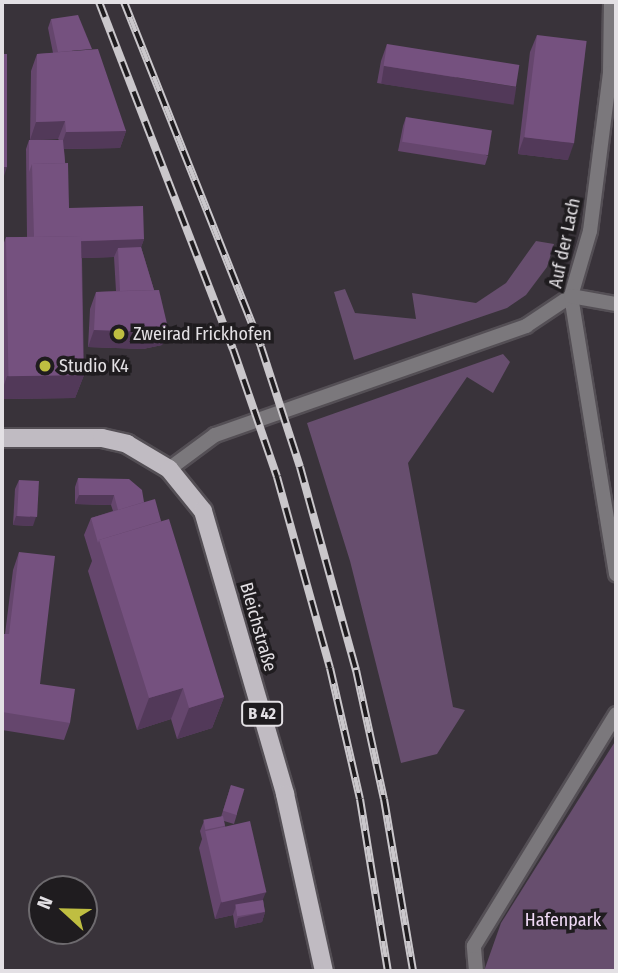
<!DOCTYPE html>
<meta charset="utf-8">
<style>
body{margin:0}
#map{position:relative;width:618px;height:973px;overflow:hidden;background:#39333a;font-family:"Fira Sans Condensed",sans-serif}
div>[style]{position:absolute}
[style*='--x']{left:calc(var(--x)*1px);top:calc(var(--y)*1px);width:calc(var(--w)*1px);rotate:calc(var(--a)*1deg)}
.green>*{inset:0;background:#674e6e}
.roads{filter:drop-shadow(2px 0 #544f55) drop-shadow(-2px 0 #544f55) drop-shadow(0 2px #544f55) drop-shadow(0 -2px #544f55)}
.lane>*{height:14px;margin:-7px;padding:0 7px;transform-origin:7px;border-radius:7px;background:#7b787c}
.street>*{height:14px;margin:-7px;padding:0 7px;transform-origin:7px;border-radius:7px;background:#7b787c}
.primary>*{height:18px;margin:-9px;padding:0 9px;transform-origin:9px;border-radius:9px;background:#c0bbc2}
.rail>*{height:8px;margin-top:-4px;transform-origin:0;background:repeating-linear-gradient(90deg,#1f1c1f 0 16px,#cac7cb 0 32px);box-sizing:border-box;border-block:2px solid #cac7cb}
.wall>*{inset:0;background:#65466d}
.shaded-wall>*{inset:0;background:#523959;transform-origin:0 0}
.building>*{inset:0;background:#75517f;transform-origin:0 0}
.dots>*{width:19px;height:19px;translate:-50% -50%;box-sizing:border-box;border:4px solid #1f1c1f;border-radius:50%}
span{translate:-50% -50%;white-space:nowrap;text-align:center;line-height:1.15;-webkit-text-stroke:7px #1f1c1f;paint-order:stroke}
.shield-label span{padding:2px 5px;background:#1f1c1f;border:2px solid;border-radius:5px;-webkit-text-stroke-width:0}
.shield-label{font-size:16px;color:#e3e0e4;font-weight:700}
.street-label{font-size:18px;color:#e3e0e4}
.poi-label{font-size:18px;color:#e3e0e4}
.left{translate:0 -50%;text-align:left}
.park-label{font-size:18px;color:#f1daf7}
.frame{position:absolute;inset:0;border:4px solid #e3e0e4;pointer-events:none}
.north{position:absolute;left:28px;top:875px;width:70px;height:70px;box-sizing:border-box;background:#1f1c1f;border:2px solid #6d6a6e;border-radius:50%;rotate:292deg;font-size:19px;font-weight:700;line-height:28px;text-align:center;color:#e3e0e4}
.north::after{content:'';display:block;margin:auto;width:24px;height:32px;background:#bfbe41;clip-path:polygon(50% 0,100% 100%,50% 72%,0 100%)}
</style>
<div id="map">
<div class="green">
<div style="clip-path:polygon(536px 241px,554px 244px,547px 267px,526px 295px,507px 308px,354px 360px,334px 292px,345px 289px,355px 313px,416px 319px,412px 293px,476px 303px,506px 283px)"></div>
<div style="clip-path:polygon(503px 354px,510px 362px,493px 393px,467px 377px,408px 463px,453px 707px,465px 710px,437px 754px,401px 763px,350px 561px,307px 423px)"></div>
<div style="clip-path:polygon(616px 740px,616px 971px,484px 971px,501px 923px)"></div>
</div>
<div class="roads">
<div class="lane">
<div style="--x:476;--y:971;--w:25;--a:-95"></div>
<div style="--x:474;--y:946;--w:272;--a:-58.5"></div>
</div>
<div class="street">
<div style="--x:611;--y:2;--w:71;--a:90.8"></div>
<div style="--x:610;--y:73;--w:159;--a:97.2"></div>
<div style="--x:590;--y:231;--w:68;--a:106.3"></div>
<div style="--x:571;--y:296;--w:282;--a:80.8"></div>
<div style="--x:169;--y:469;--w:57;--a:-36.5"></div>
<div style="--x:215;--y:435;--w:330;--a:-19.3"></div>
<div style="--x:526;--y:326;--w:54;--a:-33.7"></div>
<div style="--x:571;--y:296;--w:46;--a:10.1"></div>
</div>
<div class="primary">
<div style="--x:2;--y:438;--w:100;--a:0"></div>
<div style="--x:102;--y:438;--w:26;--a:13"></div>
<div style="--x:127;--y:444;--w:49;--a:30.8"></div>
<div style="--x:169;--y:469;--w:54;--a:51"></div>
<div style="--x:203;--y:511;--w:295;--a:73.8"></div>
<div style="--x:285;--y:794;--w:181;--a:77.6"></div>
</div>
</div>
<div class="rail">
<div style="--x:99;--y:2;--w:372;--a:68.9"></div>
<div style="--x:233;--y:349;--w:135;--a:71"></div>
<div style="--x:277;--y:477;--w:198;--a:74.5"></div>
<div style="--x:330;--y:668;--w:134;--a:77.1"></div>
<div style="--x:360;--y:799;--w:174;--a:80.8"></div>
<div style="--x:124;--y:2;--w:371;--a:68.3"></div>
<div style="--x:261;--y:347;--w:126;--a:72"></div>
<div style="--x:300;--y:467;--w:211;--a:74.6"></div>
<div style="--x:356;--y:670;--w:132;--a:77.8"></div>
<div style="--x:384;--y:799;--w:174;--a:80.4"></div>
</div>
<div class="wall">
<div style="clip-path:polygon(51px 19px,126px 131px,120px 148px,64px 149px,69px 208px,144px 239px,141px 247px,154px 290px,168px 328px,162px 345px,143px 349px,88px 347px,90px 309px,96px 292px,116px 291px,114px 257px,82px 258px,84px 375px,75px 398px,2px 399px,2px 248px,6px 237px,27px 237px,26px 149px,29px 140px,59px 140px,58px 139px,30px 140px,31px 71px,37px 54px,53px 53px,48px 28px)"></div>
<div style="clip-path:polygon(537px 35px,568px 160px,518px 154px,530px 52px)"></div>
<div style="clip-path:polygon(387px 44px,509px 103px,377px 83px,381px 61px)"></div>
<div style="clip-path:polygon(406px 117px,488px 156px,485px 165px,398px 151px,403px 126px)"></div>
<div style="clip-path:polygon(78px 478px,144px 502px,161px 521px,224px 697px,212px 728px,177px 739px,171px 719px,137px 730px,88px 571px,92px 561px,84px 535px,91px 518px,113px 511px,111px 505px,75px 504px,75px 487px)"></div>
<div style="clip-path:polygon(19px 480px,33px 526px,13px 525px,15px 489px)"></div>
<div style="clip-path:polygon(19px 552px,40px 684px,70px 723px,64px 740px,2px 730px,2px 634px,5px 634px,13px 570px)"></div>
<div style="clip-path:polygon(231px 785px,237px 814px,234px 824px,224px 821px,225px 826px,263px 900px,265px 912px,262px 922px,235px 928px,233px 915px,215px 919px,199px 848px,202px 839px,200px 831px,204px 821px,221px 817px)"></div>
</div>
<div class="shaded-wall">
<div style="left:384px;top:66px;width:134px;height:18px;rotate:9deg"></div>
<div style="clip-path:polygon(65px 121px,58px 139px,30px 140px,36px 122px)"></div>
<div style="clip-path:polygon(126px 131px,120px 148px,60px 149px,66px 132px)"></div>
<div style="clip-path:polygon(524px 137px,574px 143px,568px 160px,518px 154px)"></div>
<div style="clip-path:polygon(2px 167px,7px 167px,2px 182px)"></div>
<div style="clip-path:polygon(144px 239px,138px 256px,118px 248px,114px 257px,27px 260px,34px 243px)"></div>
<div style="clip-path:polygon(168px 328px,162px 345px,143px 349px,88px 347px,94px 330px)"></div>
<div style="clip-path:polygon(84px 375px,75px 398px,2px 399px,2px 391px,7px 376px)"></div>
<div style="clip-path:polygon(79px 495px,114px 495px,111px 505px,75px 504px)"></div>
<div style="clip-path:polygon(16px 516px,36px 517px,33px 526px,13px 525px)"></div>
<div style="clip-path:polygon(183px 688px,171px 719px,137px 730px,149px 698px)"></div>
<div style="clip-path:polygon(224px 697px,212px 728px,177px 739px,189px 708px)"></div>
<div style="clip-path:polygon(266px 892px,259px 909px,236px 906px,233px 915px,215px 919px,221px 902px)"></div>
<div style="clip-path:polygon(265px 912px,262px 922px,235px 928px,238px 918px)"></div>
</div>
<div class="building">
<div style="clip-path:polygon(78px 15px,92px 49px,58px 52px,51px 19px)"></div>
<div style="left:537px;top:35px;width:50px;height:103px;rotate:7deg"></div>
<div style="left:387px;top:44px;width:134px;height:22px;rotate:9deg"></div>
<div style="clip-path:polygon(98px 49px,126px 131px,66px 132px,65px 121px,36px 122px,37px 54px)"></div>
<div style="left:2px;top:54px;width:5px;height:113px"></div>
<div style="left:406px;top:117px;width:87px;height:25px;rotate:9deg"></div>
<div style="clip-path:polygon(29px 140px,63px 140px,65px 163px,32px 164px,29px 172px)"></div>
<div style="clip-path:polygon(68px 163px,69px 208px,143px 206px,144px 239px,81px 241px,81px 236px,34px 237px,32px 164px)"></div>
<div style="left:81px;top:236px;width:139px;height:75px;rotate:89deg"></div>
<div style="clip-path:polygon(141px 247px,154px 290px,120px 291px,118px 248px)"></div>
<div style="clip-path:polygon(159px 290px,168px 328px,149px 332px,94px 330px,96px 292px)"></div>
<div style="clip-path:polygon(78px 478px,129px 479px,142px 490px,144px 502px,118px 510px,114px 495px,79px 495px)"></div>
<div style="left:19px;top:480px;width:20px;height:36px;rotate:3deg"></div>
<div style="clip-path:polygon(155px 499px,161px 521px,99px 540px,98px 543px,91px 518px)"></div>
<div style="clip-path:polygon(169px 519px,224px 697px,189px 708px,183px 688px,149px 698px,99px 540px)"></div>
<div style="clip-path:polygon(19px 552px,55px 556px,40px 684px,75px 689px,70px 723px,2px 712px,2px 634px,9px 634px)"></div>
<div style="left:231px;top:785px;width:14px;height:27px;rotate:17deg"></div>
<div style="left:223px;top:816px;width:10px;height:20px;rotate:79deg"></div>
<div style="left:250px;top:821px;width:73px;height:46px;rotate:77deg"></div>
<div style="left:263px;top:900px;width:12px;height:28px;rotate:81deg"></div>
</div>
<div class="dots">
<div style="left:119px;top:334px;background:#bfbe41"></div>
<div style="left:45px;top:366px;background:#bfbe41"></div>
</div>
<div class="shield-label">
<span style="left:262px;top:714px">B 42</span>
</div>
<div class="street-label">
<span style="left:565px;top:243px;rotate:-78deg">Auf der Lach</span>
<span style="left:258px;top:627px;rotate:74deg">Bleichstraße</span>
</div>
<div class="poi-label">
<span class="left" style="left:133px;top:334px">Zweirad Frickhofen</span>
<span class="left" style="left:59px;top:366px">Studio K4</span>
</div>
<div class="park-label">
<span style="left:563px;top:920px">Hafenpark</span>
</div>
<div class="frame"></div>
<div class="north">N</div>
</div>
